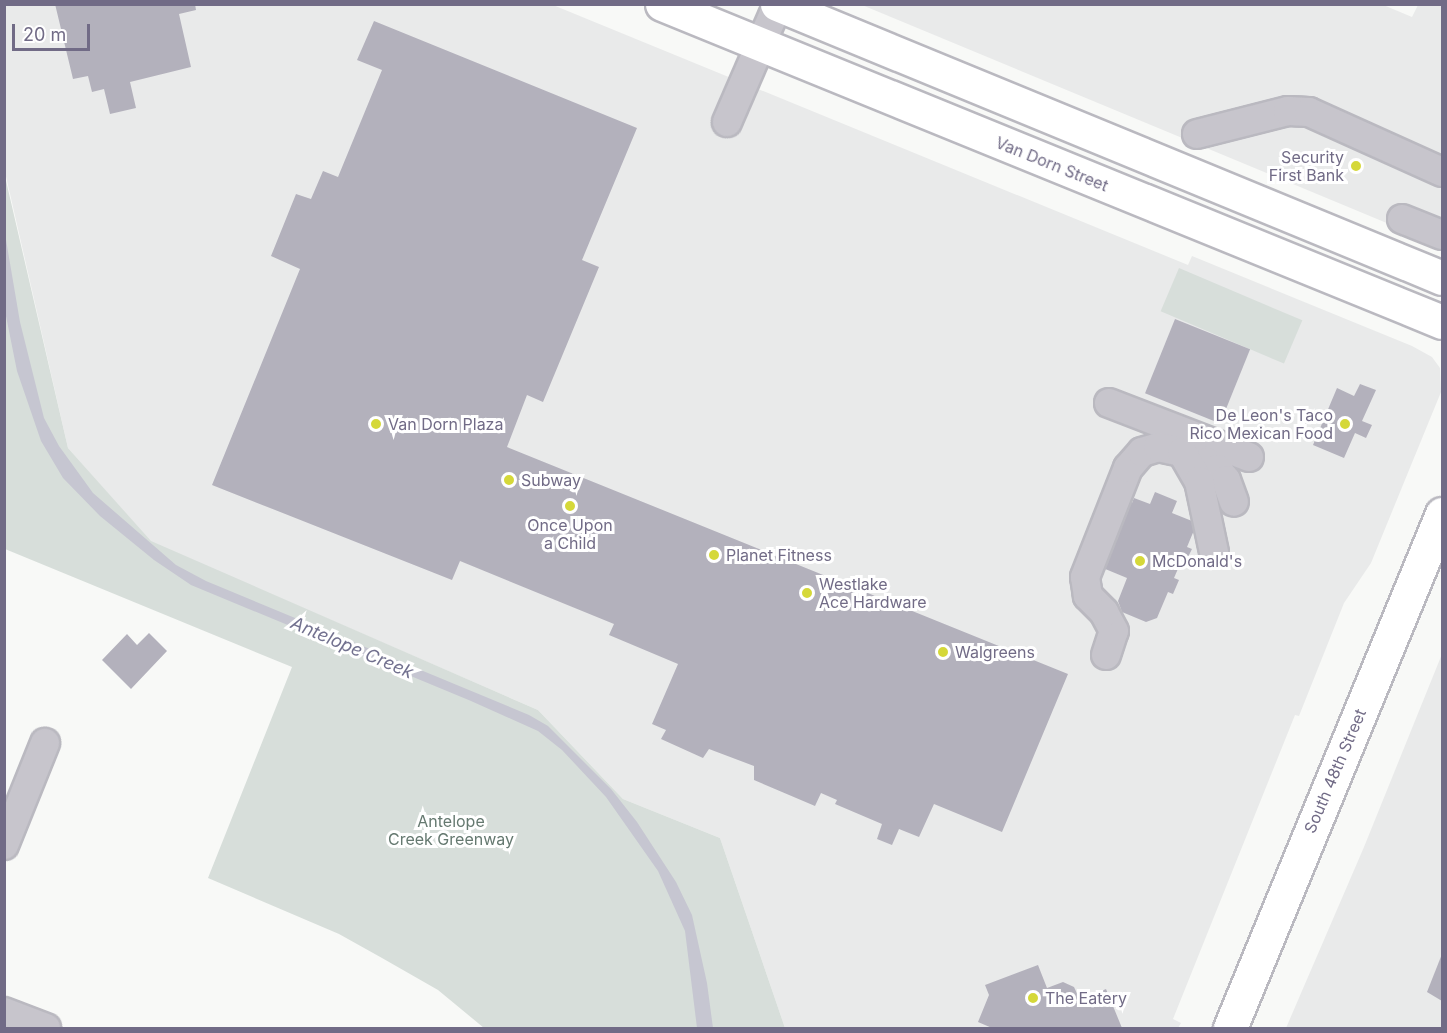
<!DOCTYPE html>
<style>
body{margin:0}
#map{position:relative;width:1447px;height:1033px;overflow:hidden;background:#f8f9f7;font-family:Inter,sans-serif}
div>[style]{position:absolute}
[style*='--x']{left:calc(var(--x)*1px);top:calc(var(--y)*1px);width:calc(var(--w)*1px);rotate:calc(var(--a)*1deg)}
.built>*{inset:0;background:#e9eaea}
.green>*{inset:0;background:#d7deda;transform-origin:0 0}
.water>*{inset:0;background:#c6c6d1}
.building>*{inset:0;background:#b3b1bc;transform-origin:0 0}
.roads{filter:drop-shadow(2px 0 #bab9c0) drop-shadow(-2px 0 #bab9c0) drop-shadow(0 2px #bab9c0) drop-shadow(0 -2px #bab9c0)}
.minor>*{height:28px;margin:-14px;padding:0 14px;transform-origin:14px;border-radius:14px;background:#c7c5cc}
.major>*{height:33px;margin:-16.5px;padding:0 16.5px;transform-origin:16.5px;border-radius:16.5px;background:#fff}
.dots>*{width:16px;height:16px;translate:-50% -50%;box-sizing:border-box;border:3px solid #fff;border-radius:50%}
span{translate:-50% -50%;white-space:nowrap;text-align:center;line-height:1.15;-webkit-text-stroke:6px #fff;paint-order:stroke}
.poi-label{font-size:16px;color:#716b86}
.right{translate:-100% -50%;text-align:right}
.left{translate:0 -50%;text-align:left}
.street-label{font-size:16px;color:#716b86}
.park-label{font-size:16px;color:#657970}
.water-label{font-size:18px;color:#72718f;font-style:italic}
.frame{position:absolute;inset:0;border:6px solid #716b86;pointer-events:none}
.scale{position:absolute;left:12px;top:24px;width:78px;height:27px;box-sizing:border-box;border:3px solid #716b86;border-top:0;padding-left:8px;font-size:18px;line-height:21px;white-space:nowrap;color:#716b86;-webkit-text-stroke:4px #fff;paint-order:stroke}
</style>
<div id="map">
<div class="built">
<div style="clip-path:polygon(1381px 4px,1412px 17px,1418px 5px,1442px 5px,1442px 246px,862px 5px)"></div>
<div style="clip-path:polygon(4px 5px,553px 5px,1188px 265px,1192px 256px,1412px 346px,1432px 357px,1440px 368px,1441px 392px,1371px 563px,1344px 603px,1299px 716px,1295px 715px,1173px 1019px,1181px 1023px,1178px 1028px,785px 1028px,720px 838px,623px 799px,538px 710px,151px 542px,68px 448px,5px 172px)"></div>
<div style="clip-path:polygon(1442px 654px,1442px 1028px,1286px 1028px,1364px 847px)"></div>
</div>
<div class="green">
<div style="clip-path:polygon(4px 172px,68px 448px,151px 541px,538px 710px,623px 799px,720px 838px,785px 1028px,484px 1028px,438px 990px,382px 958px,339px 934px,208px 878px,292px 667px,5px 549px)"></div>
<div style="left:1179px;top:268px;width:134px;height:47px;rotate:23deg"></div>
</div>
<div class="water">
<div style="clip-path:polygon(4px 228px,20px 322px,44px 418px,59px 446px,93px 493px,176px 565px,206px 581px,529px 715px,548px 726px,611px 789px,637px 822px,676px 882px,692px 915px,707px 983px,713px 1028px,697px 1028px,685px 931px,658px 871px,606px 797px,562px 750px,538px 731px,471px 701px,191px 585px,154px 560px,100px 516px,63px 478px,41px 441px,17px 371px,5px 311px)"></div>
</div>
<div class="building">
<div style="clip-path:polygon(55px 4px,195px 4px,196px 10px,179px 14px,191px 67px,130px 82px,136px 108px,110px 114px,104px 89px,92px 92px,88px 76px,73px 79px)"></div>
<div style="clip-path:polygon(374px 21px,637px 128px,582px 260px,599px 267px,543px 402px,527px 395px,507px 447px,1068px 674px,1002px 832px,934px 804px,919px 837px,899px 829px,892px 845px,877px 839px,882px 824px,835px 804px,837px 800px,821px 793px,815px 806px,754px 780px,754px 766px,709px 749px,703px 758px,661px 739px,666px 730px,652px 724px,678px 664px,609px 635px,614px 624px,460px 561px,452px 580px,212px 485px,300px 269px,271px 256px,296px 194px,311px 199px,323px 171px,338px 177px,382px 70px,357px 60px)"></div>
<div style="left:1175px;top:319px;width:81px;height:80px;rotate:22deg"></div>
<div style="clip-path:polygon(1360px 384px,1376px 390px,1362px 421px,1372px 425px,1366px 438px,1355px 433px,1344px 458px,1313px 445px,1337px 388px,1354px 396px)"></div>
<div style="clip-path:polygon(1155px 492px,1177px 501px,1172px 513px,1197px 523px,1187px 547px,1192px 549px,1187px 559px,1183px 557px,1174px 578px,1179px 580px,1173px 594px,1168px 592px,1157px 618px,1146px 622px,1122px 612px,1118px 601px,1127px 578px,1098px 566px,1125px 500px,1132px 503px,1134px 498px,1150px 504px)"></div>
<div style="clip-path:polygon(149px 633px,167px 651px,131px 689px,102px 660px,127px 634px,137px 645px)"></div>
<div style="clip-path:polygon(1442px 954px,1442px 1001px,1427px 992px)"></div>
<div style="clip-path:polygon(1038px 965px,1047px 988px,1063px 982px,1074px 987px,1080px 1000px,1106px 989px,1122px 1028px,992px 1028px,978px 1022px,989px 995px,985px 985px)"></div>
</div>
<div class="roads">
<div class="minor">
<div style="--x:727;--y:122;--w:129;--a:-66.6"></div>
<div style="--x:1197;--y:134;--w:94;--a:-14.2"></div>
<div style="--x:1288;--y:111;--w:21;--a:3"></div>
<div style="--x:1309;--y:112;--w:146;--a:24.3"></div>
<div style="--x:1402;--y:219;--w:43;--a:21.8"></div>
<div style="--x:1109;--y:403;--w:150;--a:21.1"></div>
<div style="--x:1182;--y:452;--w:27;--a:22"></div>
<div style="--x:1207;--y:462;--w:12;--a:35"></div>
<div style="--x:1217;--y:469;--w:14;--a:51"></div>
<div style="--x:1226;--y:480;--w:23;--a:70"></div>
<div style="--x:1106;--y:655;--w:25;--a:-72"></div>
<div style="--x:1114;--y:631;--w:21;--a:-118"></div>
<div style="--x:1104;--y:612;--w:23;--a:-135"></div>
<div style="--x:1088;--y:596;--w:19;--a:-99"></div>
<div style="--x:1085;--y:577;--w:117;--a:-68.5"></div>
<div style="--x:1128;--y:468;--w:21;--a:-49"></div>
<div style="--x:1142;--y:452;--w:17;--a:-17"></div>
<div style="--x:1158;--y:447;--w:25;--a:12"></div>
<div style="--x:1182;--y:452;--w:34;--a:60"></div>
<div style="--x:1199;--y:481;--w:73;--a:78.1"></div>
<div style="--x:4;--y:845;--w:110;--a:-68.1"></div>
<div style="--x:4;--y:1012;--w:45;--a:20.9"></div>
</div>
<div class="major">
<div style="--x:662;--y:4;--w:842;--a:22.18"></div>
<div style="--x:777;--y:4;--w:719;--a:22.39"></div>
<div style="--x:1230;--y:1028;--w:556;--a:-67.59"></div>
</div>
</div>
<div class="dots">
<div style="left:1356px;top:166px;background:#d5d839"></div>
<div style="left:376px;top:424px;background:#d5d839"></div>
<div style="left:1345px;top:424px;background:#d5d839"></div>
<div style="left:509px;top:480px;background:#d5d839"></div>
<div style="left:570px;top:506px;background:#d5d839"></div>
<div style="left:714px;top:555px;background:#d5d839"></div>
<div style="left:1140px;top:561px;background:#d5d839"></div>
<div style="left:807px;top:593px;background:#d5d839"></div>
<div style="left:943px;top:652px;background:#d5d839"></div>
<div style="left:1033px;top:998px;background:#d5d839"></div>
</div>
<div class="poi-label">
<span class="right" style="left:1344px;top:166px">Security<br>First Bank</span>
<span class="right" style="left:1333px;top:424px">De Leon's Taco<br>Rico Mexican Food</span>
<span class="left" style="left:388px;top:424px">Van Dorn Plaza</span>
<span class="left" style="left:521px;top:480px">Subway</span>
<span style="left:570px;top:534px">Once Upon<br>a Child</span>
<span class="left" style="left:726px;top:555px">Planet Fitness</span>
<span class="left" style="left:1152px;top:561px">McDonald's</span>
<span class="left" style="left:819px;top:593px">Westlake<br>Ace Hardware</span>
<span class="left" style="left:955px;top:652px">Walgreens</span>
<span class="left" style="left:1045px;top:998px">The Eatery</span>
</div>
<div class="street-label">
<span style="left:1052px;top:164px;rotate:22deg">Van Dorn Street</span>
<span style="left:1335px;top:771px;rotate:-67deg">South 48th Street</span>
</div>
<div class="park-label">
<span style="left:451px;top:830px">Antelope<br>Creek Greenway</span>
</div>
<div class="water-label">
<span style="left:352px;top:648px;rotate:23deg">Antelope Creek</span>
</div>
<div class="frame"></div>
<div class="scale">20 m</div>
</div>
